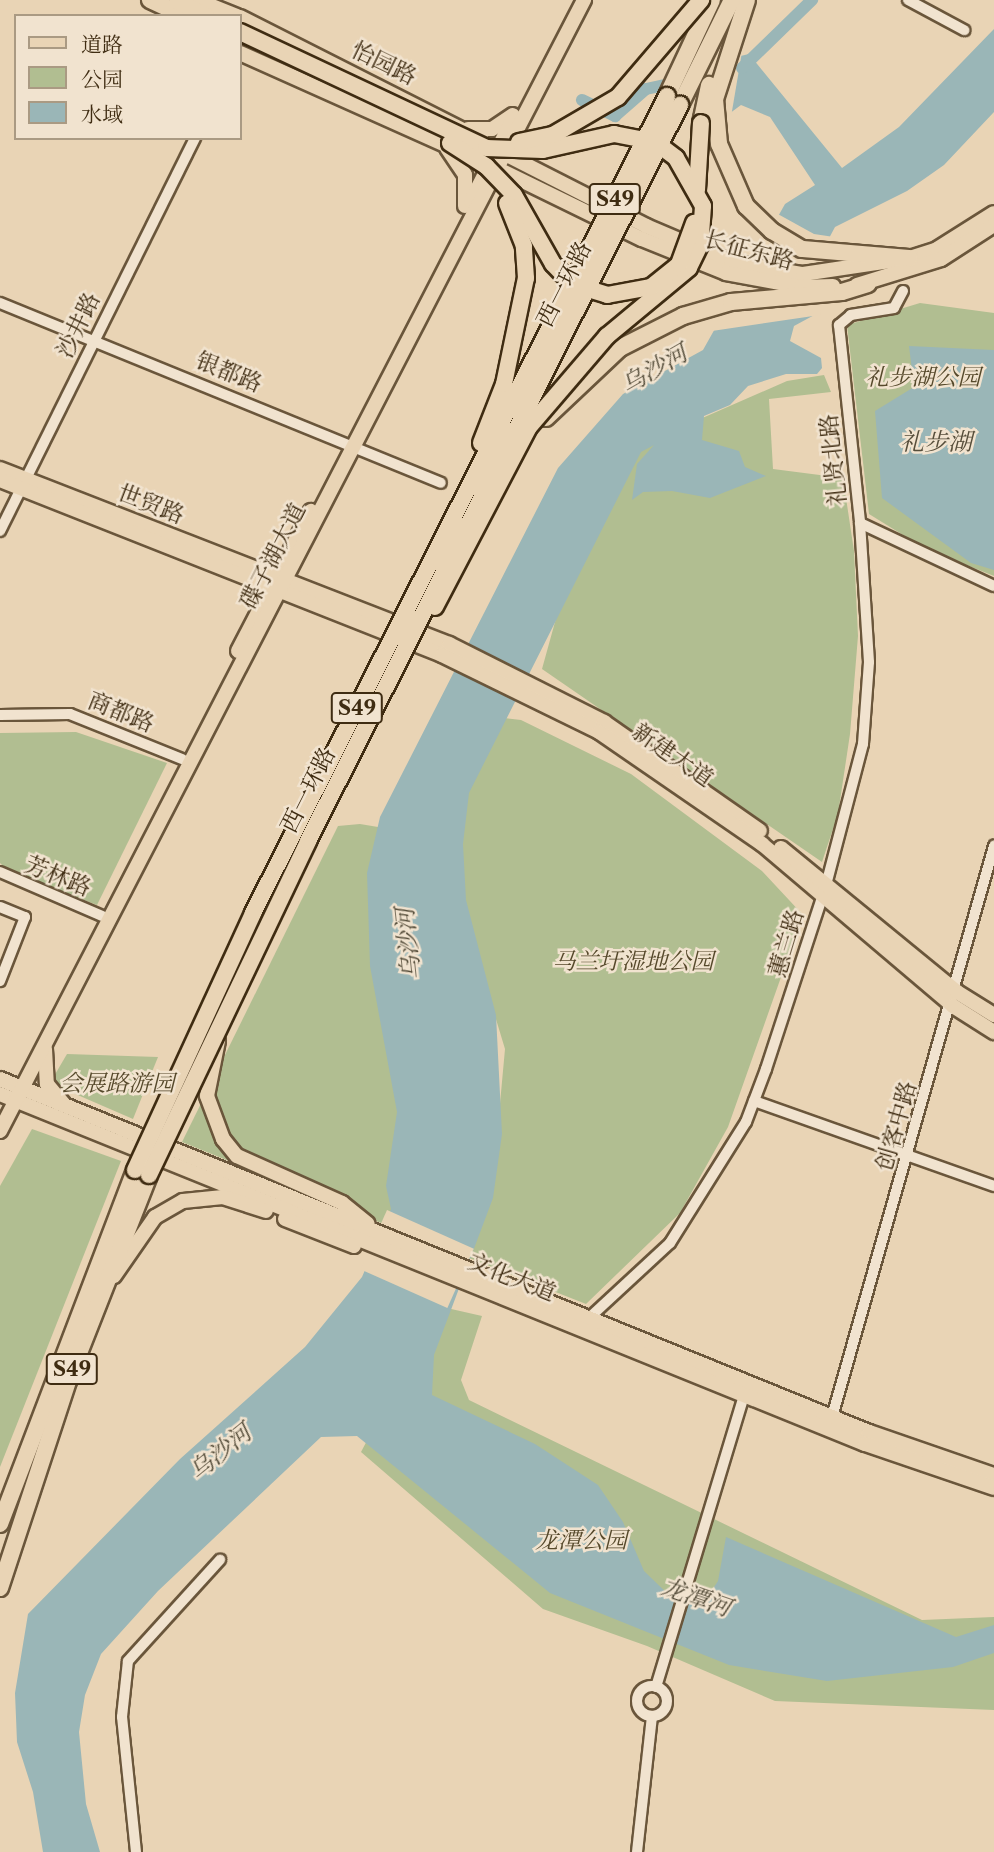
<!DOCTYPE html>
<meta charset="utf-8">
<style>
body{margin:0}
#map{position:relative;width:994px;height:1852px;overflow:hidden;background:#e9d4b5;font-family:"Libre Caslon Text","Noto Serif SC",serif}
div>[style]{position:absolute}
[style*='--x']{left:calc(var(--x)*1px);top:calc(var(--y)*1px);width:calc(var(--w)*1px);rotate:calc(var(--a)*1deg)}
.green>*{inset:0;background:#b1be91}
.water>*{inset:0;background:#9ab6b7}
.pier>*{inset:0;background:#e9d4b5;transform-origin:0 0}
.river>*{height:12px;margin:-6px;padding:0 6px;transform-origin:6px;border-radius:6px;background:#9ab6b7}
.roads{filter:drop-shadow(2px 0 #6a563b) drop-shadow(-2px 0 #6a563b) drop-shadow(0 2px #6a563b) drop-shadow(0 -2px #6a563b)}
.minor>*{height:10px;margin:-5px;padding:0 5px;transform-origin:5px;border-radius:5px;background:#f1e3cf}
.minor>.ring{margin:-5px;padding:0;box-sizing:content-box;background:none;border:10px solid #f1e3cf;border-radius:50%}
.major>*{height:14px;margin:-7px;padding:0 7px;transform-origin:7px;border-radius:7px;background:#e9d4b5}
.highway>*{height:16px;margin:-8px;padding:0 8px;transform-origin:8px;border-radius:8px;background:#e9d4b5}
.bridges{filter:drop-shadow(2px 0 #3f2c12) drop-shadow(-2px 0 #3f2c12) drop-shadow(0 2px #3f2c12) drop-shadow(0 -2px #3f2c12)}
.highway-bridge>*{height:16px;margin:-8px;padding:0 8px;transform-origin:8px;border-radius:8px;background:#e9d4b5}
span{translate:-50% -50%;white-space:nowrap;text-align:center;line-height:1.15;-webkit-text-stroke:5px #f1e3cf;paint-order:stroke}
.shield-label span{padding:2px 5px;background:#f1e3cf;border:2px solid;border-radius:5px;-webkit-text-stroke-width:0}
.shield-label{font-size:21px;color:#3f2c12;font-weight:700}
.street-label{font-size:23px;color:#3f2c12}
.park-label{font-size:23px;color:#56492b;font-style:italic}
.water-label{font-size:24px;color:#564e3b;font-style:italic}
.legend{position:absolute;left:14px;top:14px;width:228px;height:126px;box-sizing:border-box;background:#f1e3cf;border:2px solid #aa9a83;margin:0;padding:9px 12px;list-style:none;font-size:21px;color:#3f2c12}
.legend li{display:flex;align-items:center;gap:14px;height:35px}
.legend b{width:35px;border:2px solid #aa9a83}
</style>
<div id="map">
<div class="green">
<div style="clip-path:polygon(920px 303px,994px 313px,994px 576px,924px 548px,869px 514px,847px 325px)"></div>
<div style="clip-path:polygon(824px 375px,831px 392px,769px 399px,773px 469px,843px 478px,854px 551px,858px 636px,850px 734px,838px 814px,822px 862px,542px 669px,560px 604px,604px 497px,643px 444px,787px 381px)"></div>
<div style="clip-path:polygon(497px 717px,521px 720px,631px 774px,762px 871px,803px 915px,728px 1127px,680px 1213px,586px 1304px,464px 1256px,495px 1158px,505px 1049px,460px 900px,455px 826px)"></div>
<div style="clip-path:polygon(76px 732px,167px 763px,97px 905px,8px 871px,0 863px,0 733px)"></div>
<div style="clip-path:polygon(360px 824px,384px 828px,402px 1044px,391px 1227px,182px 1142px,338px 826px)"></div>
<div style="clip-path:polygon(67px 1054px,158px 1057px,133px 1119px,50px 1083px)"></div>
<div style="clip-path:polygon(32px 1129px,121px 1161px,0 1467px,0 1186px)"></div>
<div style="clip-path:polygon(438px 1306px,482px 1316px,461px 1380px,469px 1400px,922px 1620px,994px 1617px,994px 1710px,775px 1701px,647px 1646px,543px 1609px,361px 1452px)"></div>
</div>
<div class="water">
<div style="clip-path:polygon(994px 29px,994px 112px,944px 165px,907px 191px,835px 227px,827px 242px,818px 313px,794px 326px,790px 341px,821px 358px,822px 368px,817px 374px,786px 374px,748px 386px,730px 405px,704px 416px,702px 440px,739px 451px,745px 467px,766px 476px,710px 498px,672px 491px,643px 492px,632px 500px,637px 464px,654px 445px,641px 452px,469px 793px,463px 844px,466px 900px,496px 1015px,502px 1134px,493px 1198px,434px 1355px,432px 1395px,535px 1444px,598px 1485px,623px 1522px,644px 1571px,673px 1599px,703px 1604px,718px 1581px,726px 1537px,956px 1637px,994px 1625px,994px 1653px,953px 1667px,827px 1681px,729px 1665px,550px 1593px,357px 1436px,321px 1437px,158px 1591px,101px 1654px,85px 1695px,79px 1732px,86px 1804px,100px 1852px,43px 1852px,33px 1792px,17px 1742px,15px 1693px,28px 1614px,180px 1459px,305px 1347px,362px 1277px,391px 1209px,386px 1186px,397px 1112px,370px 966px,367px 873px,380px 817px,558px 468px,623px 394px,703px 350px,785px 204px,815px 185px,770px 117px,741px 105px,710px 128px,668px 73px,749px 54px,842px 168px,899px 127px)"></div>
<div style="clip-path:polygon(909px 346px,994px 350px,994px 570px,971px 563px,882px 498px,875px 411px,914px 387px)"></div>
</div>
<div class="pier">
<div style="clip-path:polygon(742px 52px,731px 117px,709px 132px,665px 72px)"></div>
<div style="clip-path:polygon(776px 213px,814px 234px,834px 237px,820px 315px,712px 331px)"></div>
<div style="left:387px;top:1210px;width:95px;height:65px;rotate:24deg"></div>
</div>
<div class="river">
<div style="--x:742;--y:68;--w:98;--a:-44.2"></div>
<div style="--x:582;--y:100;--w:37;--a:26"></div>
<div style="--x:615;--y:116;--w:41;--a:-41.1"></div>
<div style="--x:646;--y:89;--w:34;--a:-12"></div>
</div>
<div class="roads">
<div class="minor">
<div style="--x:908;--y:0;--w:64;--a:28.2"></div>
<div style="--x:903;--y:291;--w:19;--a:118"></div>
<div style="--x:894;--y:308;--w:44;--a:170.8"></div>
<div style="--x:851;--y:315;--w:16;--a:140"></div>
<div style="--x:839;--y:325;--w:199;--a:83.9"></div>
<div style="--x:860;--y:523;--w:148;--a:25.2"></div>
<div style="--x:0;--y:303;--w:476;--a:22.2"></div>
<div style="--x:0;--y:531;--w:439;--a:-63.6"></div>
<div style="--x:0;--y:715;--w:70;--a:-0.8"></div>
<div style="--x:70;--y:714;--w:121;--a:21.9"></div>
<div style="--x:0;--y:872;--w:111;--a:23.3"></div>
<div style="--x:0;--y:907;--w:27;--a:22"></div>
<div style="--x:25;--y:917;--w:69;--a:111.3"></div>
<div style="--x:754;--y:1101;--w:255;--a:19.5"></div>
<div style="--x:589;--y:1318;--w:110;--a:-42.8"></div>
<div style="--x:670;--y:1243;--w:143;--a:-57.9"></div>
<div style="--x:746;--y:1122;--w:57;--a:-69.3"></div>
<div style="--x:766;--y:1069;--w:194;--a:-71.9"></div>
<div style="--x:826;--y:885;--w:146;--a:-75.3"></div>
<div style="--x:863;--y:744;--w:82;--a:-85.8"></div>
<div style="--x:869;--y:662;--w:139;--a:-93.7"></div>
<div style="--x:832;--y:1417;--w:594;--a:-74.16"></div>
<div class="ring" style="left:637px;top:1686px;width:20px;height:20px"></div>
<div style="--x:656;--y:1687;--w:305;--a:-73.2"></div>
<div style="--x:136;--y:1852;--w:136;--a:-95.9"></div>
<div style="--x:122;--y:1717;--w:56;--a:-83.9"></div>
<div style="--x:128;--y:1661;--w:137;--a:-47.7"></div>
<div style="--x:637;--y:1852;--w:137;--a:-83.7"></div>
</div>
<div class="major">
<div style="--x:197;--y:0;--w:43;--a:21.8"></div>
<div style="--x:240;--y:17;--w:271;--a:26.9"></div>
<div style="--x:240;--y:53;--w:240;--a:24.1"></div>
<div style="--x:468;--y:129;--w:24;--a:0"></div>
<div style="--x:492;--y:129;--w:25;--a:-34"></div>
<div style="--x:447;--y:148;--w:32;--a:56"></div>
<div style="--x:465;--y:175;--w:31;--a:90"></div>
<div style="--x:499;--y:151;--w:165;--a:27"></div>
<div style="--x:646;--y:226;--w:92;--a:23"></div>
<div style="--x:731;--y:262;--w:73;--a:9.5"></div>
<div style="--x:803;--y:274;--w:108;--a:-8.5"></div>
<div style="--x:910;--y:258;--w:28;--a:-18"></div>
<div style="--x:937;--y:249;--w:67;--a:-32.3"></div>
<div style="--x:490;--y:165;--w:169;--a:26"></div>
<div style="--x:642;--y:239;--w:91;--a:22"></div>
<div style="--x:726;--y:273;--w:76;--a:10.6"></div>
<div style="--x:801;--y:287;--w:32;--a:-2"></div>
<div style="--x:471;--y:201;--w:92;--a:-62.9"></div>
<div style="--x:857;--y:285;--w:88;--a:-17.2"></div>
<div style="--x:941;--y:259;--w:63;--a:-32.7"></div>
<div style="--x:0;--y:469;--w:482;--a:21.3"></div>
<div style="--x:449;--y:644;--w:174;--a:26.7"></div>
<div style="--x:604;--y:722;--w:190;--a:34.9"></div>
<div style="--x:0;--y:480;--w:475;--a:21.6"></div>
<div style="--x:442;--y:655;--w:175;--a:26.1"></div>
<div style="--x:599;--y:732;--w:198;--a:34.5"></div>
<div style="--x:762;--y:844;--w:250;--a:40.3"></div>
<div style="--x:953;--y:1006;--w:49;--a:32.4"></div>
<div style="--x:238;--y:651;--w:158;--a:-62.5"></div>
<div style="--x:781;--y:848;--w:227;--a:39.3"></div>
<div style="--x:957;--y:992;--w:44;--a:31.9"></div>
<div style="--x:218;--y:1041;--w:56;--a:101.3"></div>
<div style="--x:207;--y:1096;--w:46;--a:69.6"></div>
<div style="--x:223;--y:1139;--w:22;--a:51"></div>
<div style="--x:237;--y:1156;--w:115;--a:24.1"></div>
<div style="--x:342;--y:1203;--w:33;--a:39"></div>
<div style="--x:45;--y:1049;--w:35;--a:87"></div>
<div style="--x:47;--y:1084;--w:25;--a:50"></div>
<div style="--x:0;--y:1079;--w:938;--a:22.11"></div>
<div style="--x:869;--y:1432;--w:132;--a:19"></div>
<div style="--x:0;--y:1094;--w:933;--a:22.03"></div>
<div style="--x:865;--y:1444;--w:136;--a:18.8"></div>
<div style="--x:0;--y:1131;--w:1273;--a:-62.69"></div>
<div style="--x:285;--y:1219;--w:74;--a:21.4"></div>
<div style="--x:114;--y:1276;--w:72;--a:-55.2"></div>
<div style="--x:155;--y:1217;--w:32;--a:-30"></div>
<div style="--x:183;--y:1201;--w:40;--a:-5.7"></div>
<div style="--x:223;--y:1197;--w:45;--a:18"></div>
</div>
<div class="highway">
<div style="--x:150;--y:0;--w:38;--a:25"></div>
<div style="--x:747;--y:0;--w:104;--a:107.9"></div>
<div style="--x:715;--y:99;--w:45;--a:84.9"></div>
<div style="--x:719;--y:144;--w:68;--a:66.5"></div>
<div style="--x:746;--y:206;--w:36;--a:44"></div>
<div style="--x:772;--y:231;--w:35;--a:31"></div>
<div style="--x:802;--y:249;--w:108;--a:4.8"></div>
<div style="--x:177;--y:1;--w:33;--a:27"></div>
<div style="--x:667;--y:96;--w:106;--a:-64.9"></div>
<div style="--x:680;--y:105;--w:117;--a:-63.7"></div>
<div style="--x:701;--y:123;--w:39;--a:-78"></div>
<div style="--x:546;--y:418;--w:102;--a:-43.4"></div>
<div style="--x:620;--y:348;--w:71;--a:-26.9"></div>
<div style="--x:683;--y:316;--w:50;--a:-16.3"></div>
<div style="--x:731;--y:302;--w:111;--a:-5.1"></div>
<div style="--x:842;--y:292;--w:27;--a:-17"></div>
<div style="--x:0;--y:1524;--w:379;--a:-69.1"></div>
<div style="--x:0;--y:1588;--w:218;--a:-71.8"></div>
<div style="--x:68;--y:1381;--w:221;--a:-68.5"></div>
</div>
</div>
<div class="bridges">
<div class="highway-bridge">
<div style="--x:240;--y:32;--w:272;--a:25.2"></div>
<div style="--x:486;--y:148;--w:57;--a:2"></div>
<div style="--x:543;--y:150;--w:73;--a:-12.7"></div>
<div style="--x:614;--y:134;--w:42;--a:11"></div>
<div style="--x:655;--y:142;--w:26;--a:37"></div>
<div style="--x:676;--y:158;--w:55;--a:60.6"></div>
<div style="--x:703;--y:206;--w:39;--a:94"></div>
<div style="--x:700;--y:245;--w:25;--a:116"></div>
<div style="--x:689;--y:268;--w:107;--a:140.3"></div>
<div style="--x:607;--y:336;--w:120;--a:130.6"></div>
<div style="--x:529;--y:427;--w:203;--a:117.6"></div>
<div style="--x:519;--y:142;--w:35;--a:-12"></div>
<div style="--x:553;--y:135;--w:75;--a:-30.3"></div>
<div style="--x:618;--y:97;--w:128;--a:-49.4"></div>
<div style="--x:450;--y:143;--w:43;--a:32.6"></div>
<div style="--x:486;--y:166;--w:40;--a:46"></div>
<div style="--x:514;--y:195;--w:79;--a:60.5"></div>
<div style="--x:553;--y:264;--w:28;--a:46"></div>
<div style="--x:572;--y:284;--w:37;--a:17"></div>
<div style="--x:607;--y:295;--w:45;--a:-10.3"></div>
<div style="--x:651;--y:287;--w:36;--a:-39"></div>
<div style="--x:679;--y:264;--w:44;--a:-69.9"></div>
<div style="--x:697;--y:190;--w:67;--a:-86.6"></div>
<div style="--x:481;--y:443;--w:63;--a:-68.7"></div>
<div style="--x:504;--y:384;--w:108;--a:-78.3"></div>
<div style="--x:526;--y:278;--w:32;--a:-94"></div>
<div style="--x:524;--y:246;--w:46;--a:-111.6"></div>
<div style="--x:135;--y:1170;--w:283;--a:-65.3"></div>
<div style="--x:253;--y:913;--w:916;--a:-63.13"></div>
<div style="--x:149;--y:1175;--w:370;--a:-64.5"></div>
<div style="--x:308;--y:841;--w:825;--a:-63.19"></div>
</div>
</div>
<div class="shield-label">
<span style="left:615px;top:199px">S49</span>
<span style="left:357px;top:708px">S49</span>
<span style="left:72px;top:1369px">S49</span>
</div>
<div class="street-label">
<span style="left:384px;top:63px;rotate:26deg">怡园路</span>
<span style="left:749px;top:250px;rotate:15deg">长征东路</span>
<span style="left:564px;top:284px;rotate:-63deg">西一环路</span>
<span style="left:78px;top:325px;rotate:-64deg">沙井路</span>
<span style="left:229px;top:372px;rotate:22deg">银都路</span>
<span style="left:833px;top:460px;rotate:-96deg">礼贤北路</span>
<span style="left:151px;top:504px;rotate:21deg">世贸路</span>
<span style="left:273px;top:556px;rotate:-63deg">碟子湖大道</span>
<span style="left:121px;top:712px;rotate:22deg">商都路</span>
<span style="left:673px;top:755px;rotate:35deg">新建大道</span>
<span style="left:308px;top:790px;rotate:-63deg">西一环路</span>
<span style="left:58px;top:876px;rotate:22deg">芳林路</span>
<span style="left:786px;top:943px;rotate:-73deg">蕙兰路</span>
<span style="left:896px;top:1126px;rotate:-74deg">创客中路</span>
<span style="left:512px;top:1277px;rotate:22deg">文化大道</span>
</div>
<div class="park-label">
<span style="left:923px;top:377px">礼步湖公园</span>
<span style="left:633px;top:961px">马兰圩湿地公园</span>
<span style="left:117px;top:1083px">会展路游园</span>
<span style="left:581px;top:1540px">龙潭公园</span>
</div>
<div class="water-label">
<span style="left:654px;top:369px;rotate:-30deg">乌沙河</span>
<span style="left:936px;top:442px">礼步湖</span>
<span style="left:408px;top:944px;rotate:-96deg">乌沙河</span>
<span style="left:220px;top:1452px;rotate:-39deg">乌沙河</span>
<span style="left:696px;top:1597px;rotate:19deg">龙潭河</span>
</div>
<ul class="legend">
<li><b style="height:9px;background:#e9d4b5"></b>道路</li>
<li><b style="height:19px;background:#b1be91"></b>公园</li>
<li><b style="height:19px;background:#9ab6b7"></b>水域</li>
</ul>
</div>
